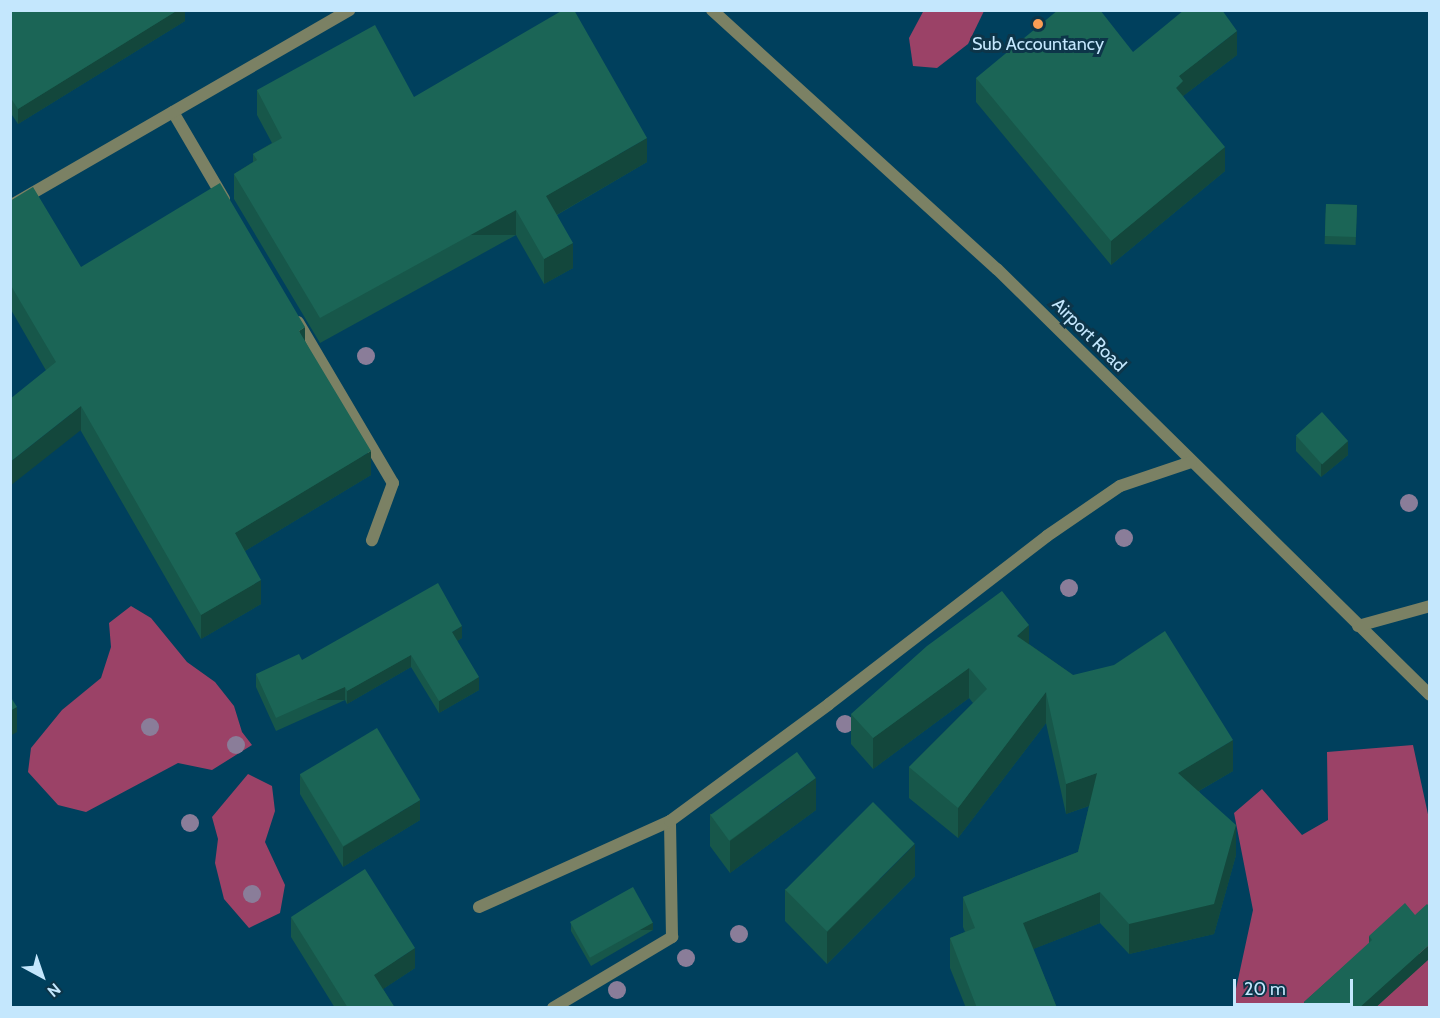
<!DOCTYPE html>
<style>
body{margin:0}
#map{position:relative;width:1440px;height:1018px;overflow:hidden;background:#00405d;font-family:Cabin,sans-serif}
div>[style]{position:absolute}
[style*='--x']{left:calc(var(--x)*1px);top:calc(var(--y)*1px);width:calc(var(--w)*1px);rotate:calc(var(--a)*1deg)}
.forest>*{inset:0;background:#9b4267}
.lane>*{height:12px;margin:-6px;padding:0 6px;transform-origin:6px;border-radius:6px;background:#7b8164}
.street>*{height:12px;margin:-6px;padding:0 6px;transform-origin:6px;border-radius:6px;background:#7b8164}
.trees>*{width:18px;height:18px;margin:-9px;border-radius:50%;background:#8a7d99}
.wall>*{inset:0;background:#17574a;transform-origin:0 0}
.shaded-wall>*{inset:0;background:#13473c;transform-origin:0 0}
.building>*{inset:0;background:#1b6556;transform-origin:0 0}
.dots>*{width:16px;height:16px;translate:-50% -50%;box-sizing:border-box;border:3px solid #0d3549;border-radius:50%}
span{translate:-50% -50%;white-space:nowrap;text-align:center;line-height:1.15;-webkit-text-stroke:6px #0d3549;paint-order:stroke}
.poi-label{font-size:18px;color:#c4e7fd}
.street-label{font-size:18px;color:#c4e7fd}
.frame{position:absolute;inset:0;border:12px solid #c4e7fd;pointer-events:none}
.north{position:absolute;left:12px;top:946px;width:60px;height:60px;-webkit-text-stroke:4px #0d3549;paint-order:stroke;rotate:140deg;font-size:16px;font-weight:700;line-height:24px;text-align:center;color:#c4e7fd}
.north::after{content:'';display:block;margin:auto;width:21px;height:27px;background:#c4e7fd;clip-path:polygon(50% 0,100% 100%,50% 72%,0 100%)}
.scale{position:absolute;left:1233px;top:979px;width:120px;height:27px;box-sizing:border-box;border:3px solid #c4e7fd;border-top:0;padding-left:8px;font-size:18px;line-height:21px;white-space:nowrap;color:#c4e7fd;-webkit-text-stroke:4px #0d3549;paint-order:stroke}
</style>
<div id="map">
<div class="forest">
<div style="clip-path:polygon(924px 10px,984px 10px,984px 11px,968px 44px,937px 68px,913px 66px,909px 38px)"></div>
<div style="clip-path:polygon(131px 606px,151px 618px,187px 662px,215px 682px,234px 706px,242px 732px,252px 745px,212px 770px,178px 763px,86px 812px,58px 805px,28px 772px,31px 748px,62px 710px,101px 678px,111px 647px,109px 623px)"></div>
<div style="clip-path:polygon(1413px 745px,1429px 819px,1429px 1007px,1236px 1008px,1234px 998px,1253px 910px,1234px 813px,1262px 789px,1302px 835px,1328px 820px,1327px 752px)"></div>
<div style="clip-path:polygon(248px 774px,272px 786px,275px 811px,265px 842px,285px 885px,280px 913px,249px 928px,224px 899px,215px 863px,218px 839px,212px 817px)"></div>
</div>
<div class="lane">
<div style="--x:173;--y:112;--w:101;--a:59.6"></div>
<div style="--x:298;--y:322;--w:187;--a:59.5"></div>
<div style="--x:393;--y:483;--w:61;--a:110.2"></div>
<div style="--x:553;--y:1008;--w:139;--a:-30.8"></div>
<div style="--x:672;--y:937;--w:116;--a:-91"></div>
</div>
<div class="street">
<div style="--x:712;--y:10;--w:385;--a:42.3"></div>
<div style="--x:997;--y:269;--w:607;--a:44.53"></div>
<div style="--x:10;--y:206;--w:392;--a:-30"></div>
<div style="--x:1358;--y:626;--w:75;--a:-15.5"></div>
<div style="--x:479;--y:907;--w:209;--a:-24.2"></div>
<div style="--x:670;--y:821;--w:197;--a:-36.3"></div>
<div style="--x:829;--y:704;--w:275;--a:-37.6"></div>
<div style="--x:1047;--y:536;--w:88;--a:-34.4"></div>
<div style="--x:1120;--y:486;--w:75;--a:-18.7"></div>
</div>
<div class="trees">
<div style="left:366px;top:356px"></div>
<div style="left:1409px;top:503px"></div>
<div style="left:1124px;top:538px"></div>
<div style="left:1069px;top:588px"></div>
<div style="left:845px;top:724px"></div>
<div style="left:150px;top:727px"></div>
<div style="left:236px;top:745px"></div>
<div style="left:190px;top:823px"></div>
<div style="left:252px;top:894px"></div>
<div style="left:739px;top:934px"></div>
<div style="left:686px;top:958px"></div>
<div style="left:617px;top:990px"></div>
</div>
<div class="wall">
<div style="clip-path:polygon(10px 10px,185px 10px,185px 21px,18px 124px,10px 112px)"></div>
<div style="clip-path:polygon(1237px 55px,1183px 96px,1225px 171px,1111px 265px,976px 102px,976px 78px)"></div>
<div style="clip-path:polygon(257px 90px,414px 97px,647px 162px,557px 215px,573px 268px,544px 284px,516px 235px,320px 343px,234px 199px,234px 174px,253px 162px,253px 154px,272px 143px,257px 115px)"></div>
<div style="clip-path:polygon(10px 201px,81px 267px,305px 341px,371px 475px,245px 551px,261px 604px,201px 639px,10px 308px)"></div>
<div style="left:1326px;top:204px;width:31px;height:40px;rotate:2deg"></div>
<div style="clip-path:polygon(1296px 436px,1348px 455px,1321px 477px,1296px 451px)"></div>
<div style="clip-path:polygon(462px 638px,457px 641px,479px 690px,439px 713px,411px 667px,347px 704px,345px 700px,276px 731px,256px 687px,256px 674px,302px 660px)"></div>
<div style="clip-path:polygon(1029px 644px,1073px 675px,1233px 771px,1199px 791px,1236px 855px,1214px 934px,1129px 954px,1100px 923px,1033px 949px,1057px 1008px,966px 1008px,950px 968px,950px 938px,965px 932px,963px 927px,963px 897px,1078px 852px,1089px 806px,1066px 814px,1046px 723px,958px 838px,909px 798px,909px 767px,973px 703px,969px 698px,873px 769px,851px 744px,851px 714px)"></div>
<div style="clip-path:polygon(300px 774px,420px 820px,343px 867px,300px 794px)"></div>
<div style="clip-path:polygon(816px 810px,730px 873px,710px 846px,710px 814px)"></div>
<div style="clip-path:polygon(915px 876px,827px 964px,785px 921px,785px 889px)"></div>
<div style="clip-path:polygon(291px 917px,415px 968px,383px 989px,395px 1008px,335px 1008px,291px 937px)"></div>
<div style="clip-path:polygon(571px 924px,653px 930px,591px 966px,571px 931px)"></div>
<div style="clip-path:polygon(1369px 936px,1430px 958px,1375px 1008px,1304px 1008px,1304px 1002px,1369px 944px)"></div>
</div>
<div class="shaded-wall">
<div style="clip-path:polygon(178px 10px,185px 10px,185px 21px,18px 124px,18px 109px)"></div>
<div style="clip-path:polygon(1237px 31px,1237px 55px,1183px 96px,1176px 88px,1179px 76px)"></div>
<div style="clip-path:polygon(647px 138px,647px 162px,546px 221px,546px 196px)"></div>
<div style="clip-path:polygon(1225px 147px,1225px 171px,1111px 265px,1111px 241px)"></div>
<div style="left:516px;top:210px;width:25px;height:224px;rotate:90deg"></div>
<div style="clip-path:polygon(573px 243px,573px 268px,544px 284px,544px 259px)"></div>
<div style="clip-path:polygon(305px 327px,305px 351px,299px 331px)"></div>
<div style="clip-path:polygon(81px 406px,81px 430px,10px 486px,10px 462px)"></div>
<div style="clip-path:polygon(1348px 441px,1348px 455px,1321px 477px,1321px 463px)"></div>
<div style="clip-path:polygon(371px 451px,371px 475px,235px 557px,235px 533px)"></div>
<div style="clip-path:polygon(261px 580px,261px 604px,201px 639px,201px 615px)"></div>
<div style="clip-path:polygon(1029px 625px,1029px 655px,1017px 636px)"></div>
<div style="clip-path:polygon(462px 626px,462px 638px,452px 644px,452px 632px)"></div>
<div style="clip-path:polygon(411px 655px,411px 667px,347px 704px,347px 691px)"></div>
<div style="clip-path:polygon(969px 668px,969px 698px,873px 769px,873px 738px)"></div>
<div style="clip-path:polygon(479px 677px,479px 690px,439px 713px,439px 701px)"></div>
<div style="left:345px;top:687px;width:13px;height:76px;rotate:90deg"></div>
<div style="clip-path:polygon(1046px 692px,1046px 723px,958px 838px,958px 808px)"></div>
<div style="clip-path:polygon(17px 707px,17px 732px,10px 736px,10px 711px)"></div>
<div style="clip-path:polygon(1233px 740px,1233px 771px,1178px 803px,1178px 773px)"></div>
<div style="clip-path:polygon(1097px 773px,1097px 803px,1066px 814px,1066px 784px)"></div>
<div style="clip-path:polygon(816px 778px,816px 810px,730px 873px,730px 841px)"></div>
<div style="clip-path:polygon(420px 800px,420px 820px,343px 867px,343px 847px)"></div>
<div style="clip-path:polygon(1236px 825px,1236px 855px,1214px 934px,1129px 954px,1129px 924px)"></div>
<div style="clip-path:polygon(915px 844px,915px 876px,827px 964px,827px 932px)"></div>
<div style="clip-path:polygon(1100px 892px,1100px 923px,1023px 953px,1023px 923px)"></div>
<div style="left:653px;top:923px;width:7px;height:72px;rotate:90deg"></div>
<div style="clip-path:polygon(1430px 944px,1430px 958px,1375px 1008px,1359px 1008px)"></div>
<div style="clip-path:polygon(415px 948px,415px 968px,374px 995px,374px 975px)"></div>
</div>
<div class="building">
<div style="clip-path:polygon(10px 10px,178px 10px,18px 109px,10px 97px)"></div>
<div style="clip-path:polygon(563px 10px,574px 10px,647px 138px,546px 196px,573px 243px,544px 259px,516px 210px,320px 318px,234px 174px,257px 160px,253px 154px,282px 138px,257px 90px,375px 25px,414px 97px)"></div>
<div style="clip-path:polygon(1058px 10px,1100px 10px,1133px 52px,1184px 10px,1222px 10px,1237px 31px,1179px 76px,1183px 81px,1176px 88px,1225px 147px,1111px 241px,976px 78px)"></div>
<div style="clip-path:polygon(220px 183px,305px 327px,299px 331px,371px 451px,235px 533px,261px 580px,201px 615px,81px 406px,10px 462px,10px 399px,56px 362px,10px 284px,10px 201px,33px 187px,81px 267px)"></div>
<div style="left:1326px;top:204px;width:31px;height:32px;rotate:2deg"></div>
<div style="left:1322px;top:412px;width:39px;height:35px;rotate:48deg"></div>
<div style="clip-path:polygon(438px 583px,462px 626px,452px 632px,479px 677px,439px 701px,411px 655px,347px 691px,345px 687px,276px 718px,256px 674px,299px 654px,302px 660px)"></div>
<div style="clip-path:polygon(1002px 591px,1029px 625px,1017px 636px,1073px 675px,1114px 665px,1165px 631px,1233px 740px,1178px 773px,1236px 825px,1214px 904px,1129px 924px,1100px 892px,1023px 923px,1057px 1008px,977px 1008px,950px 938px,975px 928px,963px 897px,1078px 852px,1097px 773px,1066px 784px,1046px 692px,958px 808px,909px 767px,987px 689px,969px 668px,873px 738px,851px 714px,927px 646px)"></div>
<div style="clip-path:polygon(10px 696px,17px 707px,10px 711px)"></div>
<div style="left:377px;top:728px;width:84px;height:90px;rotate:59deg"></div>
<div style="left:797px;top:752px;width:32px;height:107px;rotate:54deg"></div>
<div style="left:873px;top:802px;width:59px;height:124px;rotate:45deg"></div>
<div style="clip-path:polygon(365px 869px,415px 948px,374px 975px,395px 1008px,348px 1008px,291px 917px)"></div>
<div style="left:633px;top:887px;width:41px;height:72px;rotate:61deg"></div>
<div style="clip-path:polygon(1405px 903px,1415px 915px,1427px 904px,1430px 907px,1430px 944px,1359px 1008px,1309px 1008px,1304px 1002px,1372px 940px,1369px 936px)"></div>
</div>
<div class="dots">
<div style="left:1038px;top:24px;background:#fc9d54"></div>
</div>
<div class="poi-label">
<span style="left:1038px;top:44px">Sub Accountancy</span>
</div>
<div class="street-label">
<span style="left:1089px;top:335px;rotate:45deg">Airport Road</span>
</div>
<div class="frame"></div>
<div class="north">N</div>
<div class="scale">20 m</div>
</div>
